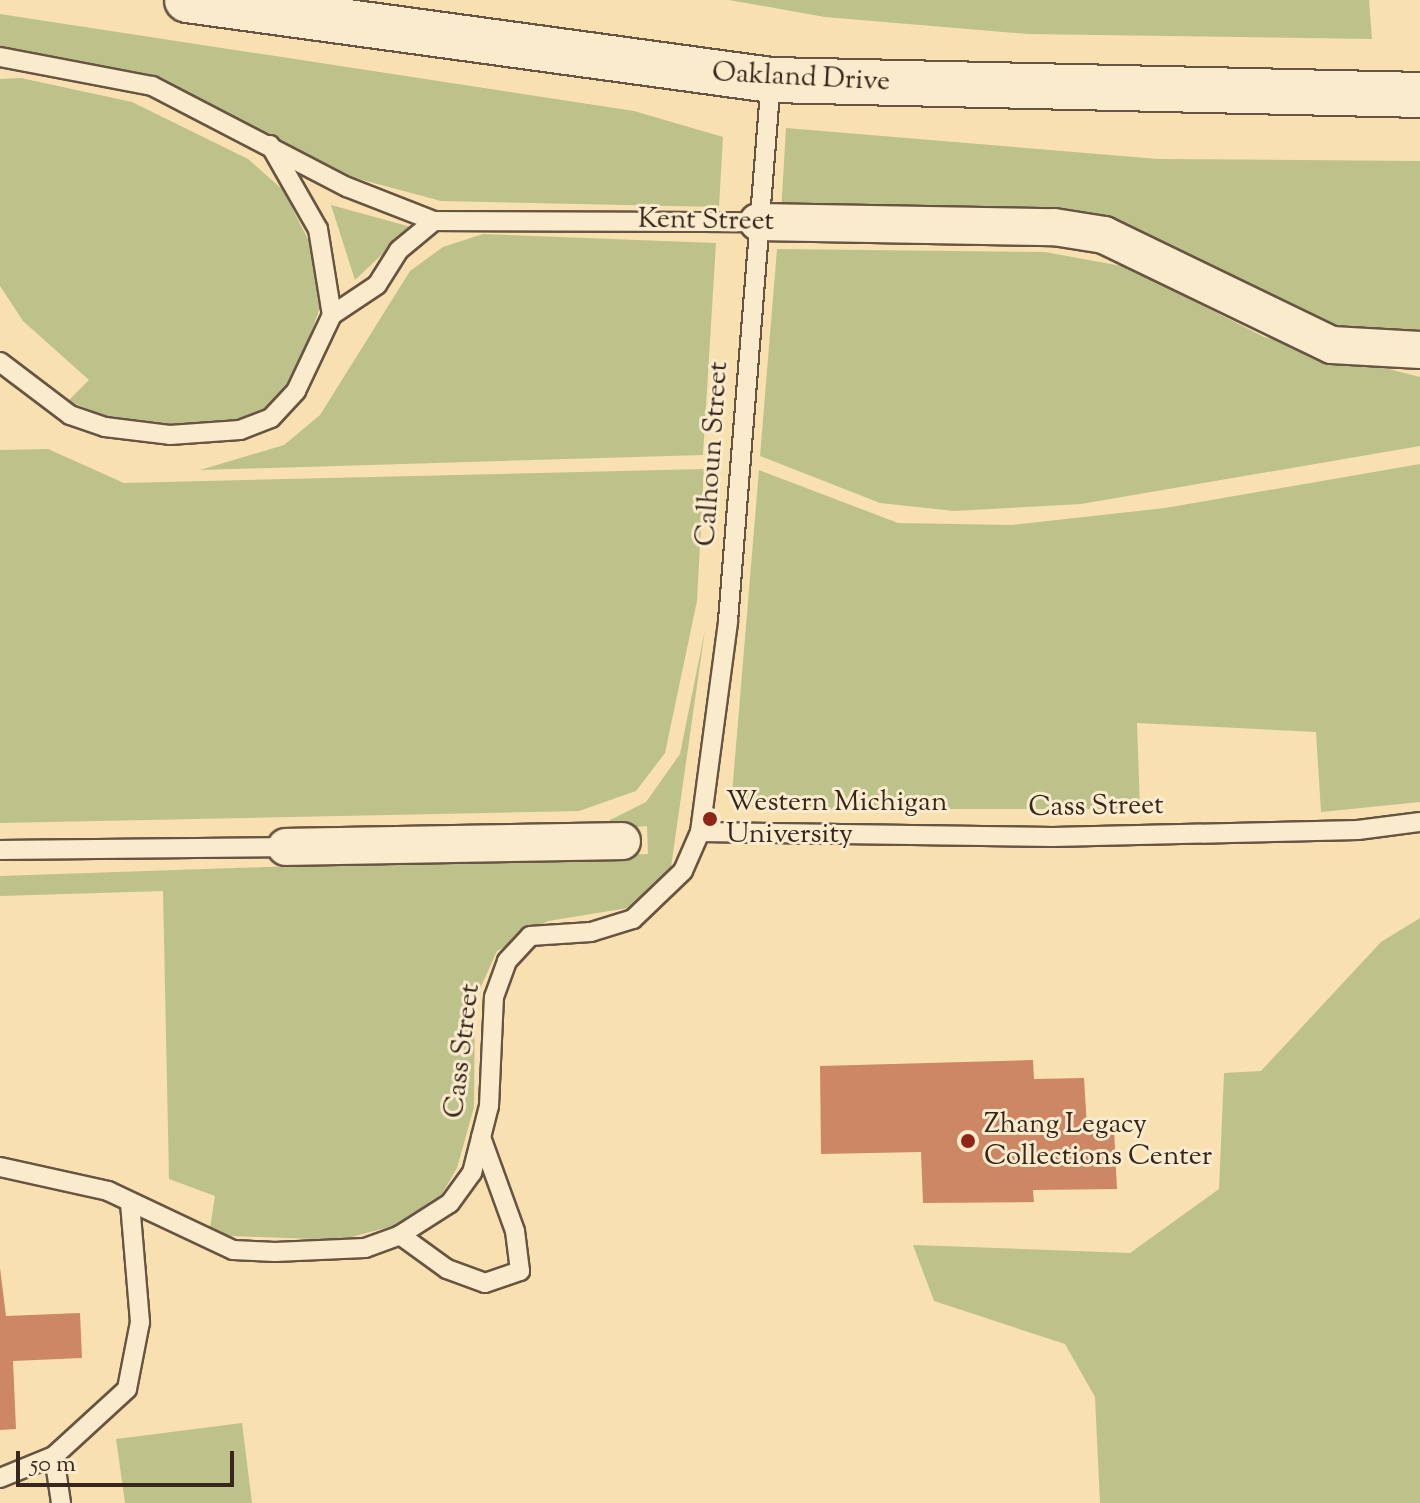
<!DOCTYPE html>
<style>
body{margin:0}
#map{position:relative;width:1420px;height:1503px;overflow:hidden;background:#f8e0b0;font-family:"Sorts Mill Goudy",serif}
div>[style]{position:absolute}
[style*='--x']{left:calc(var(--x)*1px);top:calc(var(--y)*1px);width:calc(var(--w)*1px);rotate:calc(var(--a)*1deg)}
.green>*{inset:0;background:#bdc28b}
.building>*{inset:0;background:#cd8764}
.roads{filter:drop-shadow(2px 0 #685442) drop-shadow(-2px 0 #685442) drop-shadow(0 2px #685442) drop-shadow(0 -2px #685442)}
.lane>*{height:18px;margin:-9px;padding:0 9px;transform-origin:9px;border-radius:9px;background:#faebcc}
.street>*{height:36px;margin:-18px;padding:0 18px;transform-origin:18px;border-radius:18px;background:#faebcc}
.secondary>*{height:44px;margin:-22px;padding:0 22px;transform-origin:22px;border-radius:22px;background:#faebcc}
.dots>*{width:22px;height:22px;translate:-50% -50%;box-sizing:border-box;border:4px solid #faebcc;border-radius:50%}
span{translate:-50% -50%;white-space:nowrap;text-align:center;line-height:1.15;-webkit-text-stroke:6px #faebcc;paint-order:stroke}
.street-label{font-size:28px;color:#38261e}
.poi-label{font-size:28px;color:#38261e}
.left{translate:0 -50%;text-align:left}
.scale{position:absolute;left:16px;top:1451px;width:218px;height:36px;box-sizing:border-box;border:4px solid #38261e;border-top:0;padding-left:10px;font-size:24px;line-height:28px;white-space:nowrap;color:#38261e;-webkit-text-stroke:6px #faebcc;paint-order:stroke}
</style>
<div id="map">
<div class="green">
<div style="clip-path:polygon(729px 0,1369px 0,1372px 39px,1028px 34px,825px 17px)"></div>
<div style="clip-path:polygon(0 14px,634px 111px,723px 137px,719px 207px,441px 201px,355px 178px,153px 77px,0 49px)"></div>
<div style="clip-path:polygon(21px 78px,132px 102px,248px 159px,283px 190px,319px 261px,326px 291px,291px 389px,267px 413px,206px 429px,133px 427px,68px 401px,89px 380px,23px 321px,0 286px,0 79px)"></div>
<div style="clip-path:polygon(786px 128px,1158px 159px,1420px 161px,1420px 339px,1339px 334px,1147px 239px,781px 213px)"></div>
<div style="clip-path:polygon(331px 205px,411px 227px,355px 280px)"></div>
<div style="clip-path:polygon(483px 234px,716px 243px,703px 455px,200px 470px,284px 445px,320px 415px,410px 271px,443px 247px)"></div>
<div style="clip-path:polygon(777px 249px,1045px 252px,1127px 267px,1264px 337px,1420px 377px,1420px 446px,1081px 504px,954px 511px,880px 503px,760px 456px)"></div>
<div style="clip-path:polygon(48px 449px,124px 483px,704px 469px,697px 601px,665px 753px,636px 791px,579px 811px,0 823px,0 450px)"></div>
<div style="clip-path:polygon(1420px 464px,1420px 802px,1321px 812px,1316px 732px,1137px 723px,1140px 809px,755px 809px,732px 794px,759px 470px,898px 523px,1012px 525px,1165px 508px)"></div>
<div style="clip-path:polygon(705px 630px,671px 867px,628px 908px,548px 921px,497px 951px,475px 1000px,474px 1107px,457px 1168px,439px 1199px,419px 1219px,340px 1240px,231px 1236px,210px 1228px,215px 1196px,169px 1179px,163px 891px,0 896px,0 876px,648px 854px,647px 826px,606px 830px,610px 820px,646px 802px,680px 754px)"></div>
<div style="clip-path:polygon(1420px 918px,1420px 1503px,1100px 1503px,1095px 1397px,1065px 1344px,934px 1301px,913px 1245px,1130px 1253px,1219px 1189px,1224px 1073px,1261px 1071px,1381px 942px)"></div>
<div style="clip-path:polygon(242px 1423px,252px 1503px,125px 1503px,116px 1439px)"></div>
</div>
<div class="building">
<div style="clip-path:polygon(1033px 1060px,1034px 1079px,1084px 1078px,1087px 1127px,1114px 1129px,1117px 1189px,1033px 1190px,1034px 1202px,923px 1203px,921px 1152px,821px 1154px,820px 1066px)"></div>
<div style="clip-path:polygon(0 1268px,6px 1316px,80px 1313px,82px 1358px,13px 1361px,16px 1429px,0 1430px)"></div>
</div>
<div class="roads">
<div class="lane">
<div style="--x:0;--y:57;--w:155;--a:10.8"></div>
<div style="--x:152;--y:86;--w:220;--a:27.4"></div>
<div style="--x:347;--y:187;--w:93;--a:21.3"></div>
<div style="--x:434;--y:221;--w:324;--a:0.2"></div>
<div style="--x:270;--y:145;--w:97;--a:60.3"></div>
<div style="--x:318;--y:229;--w:87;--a:80.8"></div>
<div style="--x:0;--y:362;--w:88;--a:37.1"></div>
<div style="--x:70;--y:415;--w:37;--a:19"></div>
<div style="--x:105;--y:427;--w:65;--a:7"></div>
<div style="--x:170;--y:435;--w:70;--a:-4.1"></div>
<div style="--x:240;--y:430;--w:33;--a:-21"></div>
<div style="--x:271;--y:418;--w:37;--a:-47"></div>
<div style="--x:296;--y:391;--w:84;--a:-64.7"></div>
<div style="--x:332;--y:315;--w:54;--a:-33.7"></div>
<div style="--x:377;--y:285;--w:41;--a:-57.8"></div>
<div style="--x:399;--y:250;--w:45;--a:-39.6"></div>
<div style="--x:700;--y:832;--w:353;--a:0.8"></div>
<div style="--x:1053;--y:837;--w:305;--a:-1.3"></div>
<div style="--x:1358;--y:830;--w:63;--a:-7.4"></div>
<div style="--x:0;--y:850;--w:286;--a:-0.6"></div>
<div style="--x:0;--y:1167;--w:111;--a:12.5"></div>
<div style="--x:108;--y:1191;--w:138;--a:25.3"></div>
<div style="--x:233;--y:1250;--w:42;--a:2.7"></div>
<div style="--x:275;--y:1252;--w:90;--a:-2.5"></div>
<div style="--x:365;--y:1248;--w:37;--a:-20"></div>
<div style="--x:400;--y:1235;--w:59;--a:-32.6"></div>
<div style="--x:450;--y:1203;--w:37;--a:-54"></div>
<div style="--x:472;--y:1173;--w:69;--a:-75.8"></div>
<div style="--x:489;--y:1106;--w:109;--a:-87.4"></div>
<div style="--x:494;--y:997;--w:38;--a:-70"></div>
<div style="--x:507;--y:961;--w:34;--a:-47"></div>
<div style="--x:530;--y:936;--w:61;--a:-3.8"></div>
<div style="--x:591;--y:932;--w:44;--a:-17.2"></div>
<div style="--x:633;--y:919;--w:69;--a:-43.8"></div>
<div style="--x:683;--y:871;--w:43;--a:-66.4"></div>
<div style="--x:700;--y:832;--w:213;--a:-82.4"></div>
<div style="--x:728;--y:621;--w:543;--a:-85.46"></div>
<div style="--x:400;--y:1235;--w:58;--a:35.9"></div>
<div style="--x:447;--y:1269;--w:40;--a:20.2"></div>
<div style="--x:485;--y:1283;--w:37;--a:-19"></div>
<div style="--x:520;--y:1271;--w:40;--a:-97.1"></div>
<div style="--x:515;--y:1231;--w:100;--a:-109.9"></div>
<div style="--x:54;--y:1456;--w:48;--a:81.5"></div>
<div style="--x:0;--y:1478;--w:58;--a:-22.2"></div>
<div style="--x:54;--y:1456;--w:99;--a:-42.5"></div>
<div style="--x:127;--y:1389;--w:68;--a:-79"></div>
<div style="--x:140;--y:1322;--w:120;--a:-94.8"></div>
</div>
<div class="street">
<div style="--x:758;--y:222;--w:296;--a:1"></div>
<div style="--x:1054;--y:227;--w:51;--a:9.1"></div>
<div style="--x:1104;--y:235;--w:253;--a:25.8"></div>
<div style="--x:1332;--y:345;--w:88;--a:3.3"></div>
<div style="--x:286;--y:847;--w:336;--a:-1"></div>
</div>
<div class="secondary">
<div style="--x:187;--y:0;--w:589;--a:7.8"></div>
<div style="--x:771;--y:80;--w:649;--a:1.32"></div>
</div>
</div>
<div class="dots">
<div style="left:710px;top:819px;background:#8f2418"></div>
<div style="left:968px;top:1141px;background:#8f2418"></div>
</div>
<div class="street-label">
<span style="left:801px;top:78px;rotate:3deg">Oakland Drive</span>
<span style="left:706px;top:221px;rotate:1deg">Kent Street</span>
<span style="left:713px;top:454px;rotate:-86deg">Calhoun Street</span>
<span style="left:1096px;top:807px;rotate:-1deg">Cass Street</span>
<span style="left:463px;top:1051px;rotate:-83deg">Cass Street</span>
</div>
<div class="poi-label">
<span class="left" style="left:726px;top:819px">Western Michigan<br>University</span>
<span class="left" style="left:984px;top:1141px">Zhang Legacy<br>Collections Center</span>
</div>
<div class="scale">50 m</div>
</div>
